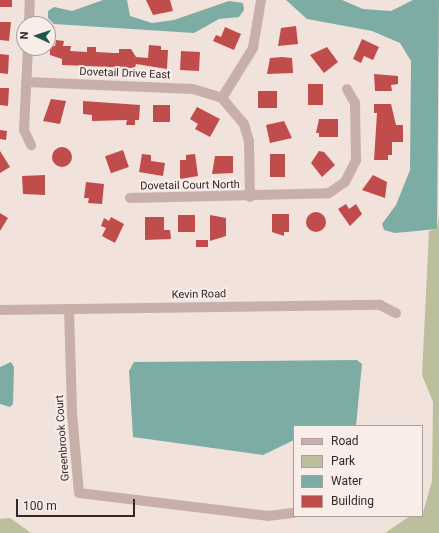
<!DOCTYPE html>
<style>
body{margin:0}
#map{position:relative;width:439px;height:533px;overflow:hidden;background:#f1e2dc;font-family:Roboto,sans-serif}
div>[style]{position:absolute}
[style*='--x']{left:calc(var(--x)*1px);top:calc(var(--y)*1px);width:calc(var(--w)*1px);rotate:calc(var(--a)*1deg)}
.green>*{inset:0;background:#bbbf9c}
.water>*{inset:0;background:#7caca4}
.building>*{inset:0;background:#c04d4b;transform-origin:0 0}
.round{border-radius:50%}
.minor>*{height:10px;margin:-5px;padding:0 5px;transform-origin:5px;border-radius:5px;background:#c8b0a8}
span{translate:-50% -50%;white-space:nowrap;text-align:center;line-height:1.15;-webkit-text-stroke:4px #f8ede8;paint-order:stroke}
.street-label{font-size:11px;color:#352928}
.legend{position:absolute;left:293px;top:425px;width:130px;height:92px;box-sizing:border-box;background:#f8ede8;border:1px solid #aa9f9b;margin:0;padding:5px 7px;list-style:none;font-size:12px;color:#352928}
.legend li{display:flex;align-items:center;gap:8px;height:20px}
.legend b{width:20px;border:1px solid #aa9f9b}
.north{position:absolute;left:16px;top:16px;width:40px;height:40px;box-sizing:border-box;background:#f8ede8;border:1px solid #aa9f9b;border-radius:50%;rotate:273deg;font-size:11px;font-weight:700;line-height:16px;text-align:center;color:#352928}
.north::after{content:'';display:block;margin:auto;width:14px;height:18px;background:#20554c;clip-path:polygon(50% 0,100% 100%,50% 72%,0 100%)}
.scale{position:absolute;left:16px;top:499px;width:119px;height:18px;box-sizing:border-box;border:2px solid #352928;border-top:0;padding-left:5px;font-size:12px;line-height:14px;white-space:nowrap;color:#352928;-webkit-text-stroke:3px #f8ede8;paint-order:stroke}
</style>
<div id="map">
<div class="green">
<div style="clip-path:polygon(439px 215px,439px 533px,385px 533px,410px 516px,422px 516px,432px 481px,433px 402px,422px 375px,429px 231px,437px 229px)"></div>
<div style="clip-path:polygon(10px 518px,31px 533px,0 533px,0 519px)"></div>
</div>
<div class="water">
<div style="clip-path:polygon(103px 0,127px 0,130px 16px,152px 23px,174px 20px,229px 1px,243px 3px,244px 10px,239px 17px,219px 19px,194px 33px,54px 24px,48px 18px,48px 11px,54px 7px,72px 11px)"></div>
<div style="clip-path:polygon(286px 0,342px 0,363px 9px,391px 11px,413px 0,439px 0,437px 229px,395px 233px,384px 230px,382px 224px,396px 205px,410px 170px,411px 61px,400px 43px,372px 31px,307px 19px)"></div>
<div style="clip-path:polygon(357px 360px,362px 364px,356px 426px,294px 426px,294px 440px,263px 455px,133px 437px,129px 371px,134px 362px)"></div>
<div style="clip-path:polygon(11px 362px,14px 367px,13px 404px,10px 407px,0 404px,0 367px)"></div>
</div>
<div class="building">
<div style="left:0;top:0;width:12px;height:7px"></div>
<div style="clip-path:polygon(146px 0,170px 0,173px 11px,153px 15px)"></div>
<div style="clip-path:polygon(0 22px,11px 22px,9px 41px,0 40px)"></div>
<div style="clip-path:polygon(296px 26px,298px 44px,278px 46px,281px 28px)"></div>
<div style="clip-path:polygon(225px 27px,241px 34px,234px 50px,213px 41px,216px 35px,221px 37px)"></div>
<div style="clip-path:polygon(362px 39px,379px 47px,373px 60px,364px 56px,361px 63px,353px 59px)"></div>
<div style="clip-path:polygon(56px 40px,64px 41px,63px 46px,71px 46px,70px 51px,87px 52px,87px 47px,96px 47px,96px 52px,114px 53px,119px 53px,119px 49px,131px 49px,136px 57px,148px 58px,149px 45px,161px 46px,161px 50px,168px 50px,167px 69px,136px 64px,135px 68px,62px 65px,62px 59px,50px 55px,50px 46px,55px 46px)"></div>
<div style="clip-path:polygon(327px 47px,338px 62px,324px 73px,310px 55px)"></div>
<div style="left:181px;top:51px;width:19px;height:19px;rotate:3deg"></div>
<div style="clip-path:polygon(0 54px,9px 55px,8px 74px,0 73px)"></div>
<div style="clip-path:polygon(282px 57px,292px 58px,293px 73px,267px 74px,270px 58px)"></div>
<div style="clip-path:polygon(374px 74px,398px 76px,398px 84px,391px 85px,392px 91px,375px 91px)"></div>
<div style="left:308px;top:84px;width:15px;height:21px"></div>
<div style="clip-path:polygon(0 88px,9px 88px,8px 106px,0 105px)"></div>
<div style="left:258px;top:91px;width:19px;height:17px"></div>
<div style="clip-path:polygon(51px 99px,66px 101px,60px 124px,43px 121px)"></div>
<div style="clip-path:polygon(83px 101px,140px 105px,139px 120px,135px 120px,135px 125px,126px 125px,127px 120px,92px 121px,92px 115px,83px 114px)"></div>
<div style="clip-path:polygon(374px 104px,391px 104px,396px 125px,403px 125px,403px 142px,392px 142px,392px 155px,388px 155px,388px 160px,374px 160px,377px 113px,374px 113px)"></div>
<div style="left:153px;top:105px;width:17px;height:17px"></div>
<div style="clip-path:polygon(197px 107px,220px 119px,210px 137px,195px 129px,198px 124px,190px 119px)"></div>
<div style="clip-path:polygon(319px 119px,338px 119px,338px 137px,319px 137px,319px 133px,316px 133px)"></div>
<div style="clip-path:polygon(284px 121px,292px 138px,270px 143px,266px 125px)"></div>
<div style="clip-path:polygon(0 130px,7px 131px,6px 140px,0 139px)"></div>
<div class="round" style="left:52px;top:147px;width:20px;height:20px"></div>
<div style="left:123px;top:150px;width:18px;height:19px;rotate:71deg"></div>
<div style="clip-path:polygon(0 151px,10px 167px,0 173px)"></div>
<div style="clip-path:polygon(319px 151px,324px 152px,335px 165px,322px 177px,311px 163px)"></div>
<div style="clip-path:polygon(142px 154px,151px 155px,151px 161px,165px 163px,163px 176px,139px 172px)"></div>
<div style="clip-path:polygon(195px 154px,198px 176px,180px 179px,180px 160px,186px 160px,186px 155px)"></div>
<div style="left:270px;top:154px;width:15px;height:23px"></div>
<div style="clip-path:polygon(215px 156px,233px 156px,233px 173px,212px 174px)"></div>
<div style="clip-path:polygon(45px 175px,45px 195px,23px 194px,22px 176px)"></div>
<div style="clip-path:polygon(373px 175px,387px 182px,385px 198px,362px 190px)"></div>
<div style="clip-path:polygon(86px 182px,104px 184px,102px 204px,88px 203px,89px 198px,84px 198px)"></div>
<div style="clip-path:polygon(346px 204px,349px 209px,356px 204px,362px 214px,350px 226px,338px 209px)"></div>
<div class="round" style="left:306px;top:212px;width:20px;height:20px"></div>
<div style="clip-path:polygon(0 213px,8px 218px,0 231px)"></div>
<div style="clip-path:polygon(272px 214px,289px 214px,289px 232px,284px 232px,284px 236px,272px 232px)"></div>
<div style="left:178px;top:215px;width:17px;height:17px"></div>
<div style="clip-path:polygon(210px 215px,226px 218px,226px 236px,210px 241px)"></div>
<div style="clip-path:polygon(111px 217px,124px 224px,115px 243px,102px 236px,106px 228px,101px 226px,104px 218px,109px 221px)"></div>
<div style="clip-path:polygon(145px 217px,164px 217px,164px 230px,170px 230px,171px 239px,145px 240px)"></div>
<div style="left:208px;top:240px;width:7px;height:12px;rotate:90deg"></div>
</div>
<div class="minor">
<div style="--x:29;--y:24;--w:24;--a:-88"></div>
<div style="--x:28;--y:48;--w:82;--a:92.8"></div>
<div style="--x:24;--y:130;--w:17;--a:65"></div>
<div style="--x:26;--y:82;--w:167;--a:2.4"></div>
<div style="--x:193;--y:89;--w:30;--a:17"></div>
<div style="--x:222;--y:98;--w:34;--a:50"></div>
<div style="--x:244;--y:124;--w:18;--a:74"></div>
<div style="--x:249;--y:141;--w:56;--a:89"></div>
<div style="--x:222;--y:98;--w:59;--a:-58.2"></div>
<div style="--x:253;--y:48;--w:49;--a:-80.5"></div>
<div style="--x:130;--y:198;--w:199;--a:-1.4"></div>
<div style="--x:329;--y:193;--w:19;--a:-35"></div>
<div style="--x:345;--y:182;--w:25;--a:-63"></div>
<div style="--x:356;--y:160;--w:57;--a:-91"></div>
<div style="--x:355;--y:103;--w:16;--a:-120"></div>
<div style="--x:69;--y:309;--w:104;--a:88.3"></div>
<div style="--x:72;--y:413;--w:80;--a:85"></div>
<div style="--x:79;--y:493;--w:190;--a:6.9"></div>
<div style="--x:268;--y:516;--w:26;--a:-7"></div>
<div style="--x:0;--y:310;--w:380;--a:-0.8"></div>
<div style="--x:380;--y:305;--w:18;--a:27"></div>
</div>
<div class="street-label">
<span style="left:125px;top:74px;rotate:2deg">Dovetail Drive East</span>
<span style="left:190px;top:186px;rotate:-1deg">Dovetail Court North</span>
<span style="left:199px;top:295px;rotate:-1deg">Kevin Road</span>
<span style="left:63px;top:438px;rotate:-94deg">Greenbrook Court</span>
</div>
<ul class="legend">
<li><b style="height:5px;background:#c8b0a8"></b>Road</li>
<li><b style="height:11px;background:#bbbf9c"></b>Park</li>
<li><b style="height:11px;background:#7caca4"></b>Water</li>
<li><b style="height:11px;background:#c04d4b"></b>Building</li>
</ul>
<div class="north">N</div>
<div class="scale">100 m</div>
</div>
